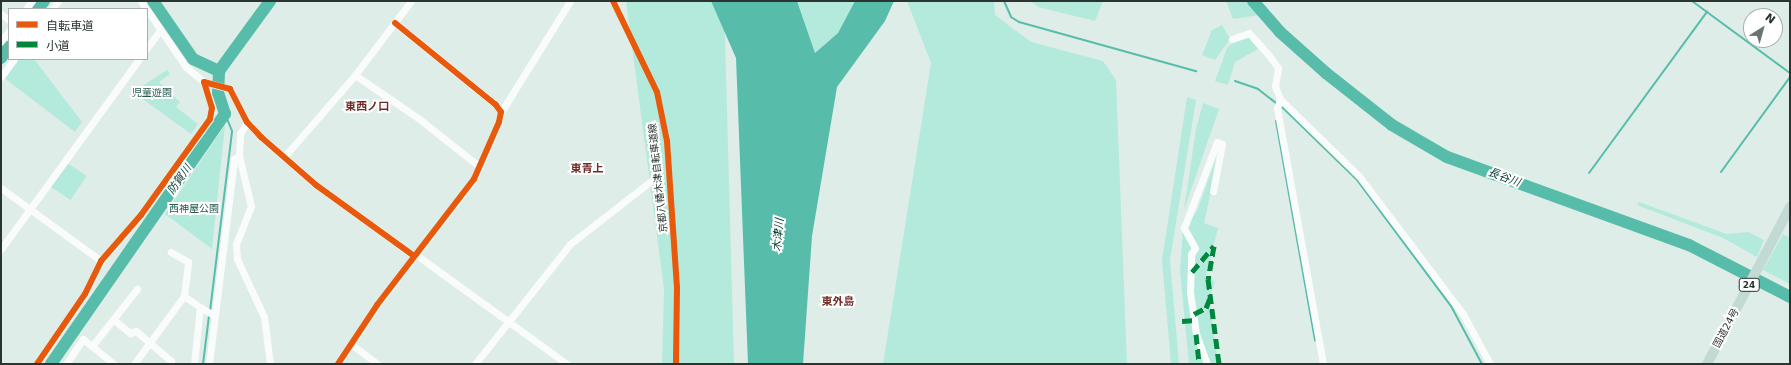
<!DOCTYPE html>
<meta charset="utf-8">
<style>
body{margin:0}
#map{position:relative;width:1791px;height:365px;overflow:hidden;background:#deede8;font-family:"DejaVu Sans","Noto Sans JP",sans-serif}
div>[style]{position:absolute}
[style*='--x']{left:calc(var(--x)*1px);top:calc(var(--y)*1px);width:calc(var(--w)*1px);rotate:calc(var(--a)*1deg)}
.green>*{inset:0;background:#b4eadc;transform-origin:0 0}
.water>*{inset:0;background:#57bdaa}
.stream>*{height:2px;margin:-1px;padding:0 1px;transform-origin:1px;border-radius:1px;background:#57bdaa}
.river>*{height:12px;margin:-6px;padding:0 6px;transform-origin:6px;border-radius:6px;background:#57bdaa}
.minor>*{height:7px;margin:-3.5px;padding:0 3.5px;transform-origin:3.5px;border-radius:3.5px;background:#fafcfc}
.highway>*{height:10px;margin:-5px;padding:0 5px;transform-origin:5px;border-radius:5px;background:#c2d9d4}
.quiet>*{height:5px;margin-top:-2.5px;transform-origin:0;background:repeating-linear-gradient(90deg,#00873e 0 10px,transparent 0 15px)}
.cycleway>*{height:6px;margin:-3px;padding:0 3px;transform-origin:3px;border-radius:3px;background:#e8590c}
span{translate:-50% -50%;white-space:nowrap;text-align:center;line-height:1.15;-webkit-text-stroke:4px #fff;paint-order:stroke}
.shield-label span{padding:1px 3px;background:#fff;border:1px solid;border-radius:3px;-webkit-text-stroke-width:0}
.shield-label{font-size:9px;color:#2a3431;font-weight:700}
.park-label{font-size:10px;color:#275a4f}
.street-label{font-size:10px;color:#2a3431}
.neighbourhood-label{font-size:11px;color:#712b26;font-weight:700}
.water-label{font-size:11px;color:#074136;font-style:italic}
.frame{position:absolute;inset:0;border:2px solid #2a3431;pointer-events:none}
.legend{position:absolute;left:8px;top:8px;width:140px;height:52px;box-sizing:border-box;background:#fff;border:1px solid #aaaead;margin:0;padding:5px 7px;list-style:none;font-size:12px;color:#2a3431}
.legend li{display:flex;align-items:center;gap:8px;height:20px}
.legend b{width:20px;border:1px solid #aaaead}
.north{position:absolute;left:1743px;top:8px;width:40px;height:40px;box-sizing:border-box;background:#fff;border:1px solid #aaaead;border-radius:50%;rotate:37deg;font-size:11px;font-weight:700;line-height:16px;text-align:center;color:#2a3431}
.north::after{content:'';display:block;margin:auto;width:14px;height:18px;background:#697571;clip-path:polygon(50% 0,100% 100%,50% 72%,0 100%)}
</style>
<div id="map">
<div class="green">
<div style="clip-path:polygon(626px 1px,724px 1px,734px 364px,662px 364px,664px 289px)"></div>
<div style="clip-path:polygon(797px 1px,855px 1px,838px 33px,815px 53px)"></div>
<div style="clip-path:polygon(907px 1px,994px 1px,995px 15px,1031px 42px,1103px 61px,1116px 80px,1127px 364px,883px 364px,931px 63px)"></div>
<div style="clip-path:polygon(1030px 1px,1103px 1px,1095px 21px,1038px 7px)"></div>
<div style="clip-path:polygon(1226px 1px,1261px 1px,1269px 10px,1266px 14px,1233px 19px)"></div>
<div style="clip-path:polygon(1222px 25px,1230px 39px,1215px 60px,1202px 55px,1212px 30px)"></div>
<div style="clip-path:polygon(1249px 37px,1258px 49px,1235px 62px,1228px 85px,1215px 81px,1227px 48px,1236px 40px)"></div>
<div style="clip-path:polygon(17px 59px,34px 59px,82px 122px,75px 132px,3px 77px)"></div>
<div style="clip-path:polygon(167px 70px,170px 74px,159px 82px,180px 102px,176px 107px,198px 124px,191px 134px,133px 92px)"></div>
<div style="clip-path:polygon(1187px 97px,1196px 100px,1170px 260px,1179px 364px,1171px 364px,1162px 260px)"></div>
<div style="clip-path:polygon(1203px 103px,1219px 109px,1184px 210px,1196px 129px)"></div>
<div style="clip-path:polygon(225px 125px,212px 249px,165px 214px)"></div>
<div style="clip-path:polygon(1222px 142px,1204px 223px,1218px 228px,1206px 276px,1215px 282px,1209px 297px,1218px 364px,1189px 364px,1180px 271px,1183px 229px,1197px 211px)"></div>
<div style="left:66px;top:162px;width:25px;height:29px;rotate:34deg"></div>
<div style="clip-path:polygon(1639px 202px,1727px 234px,1749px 232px,1764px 240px,1757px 257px,1723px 238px,1637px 205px)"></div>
<div style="clip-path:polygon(1783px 234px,1790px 238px,1790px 284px,1763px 270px)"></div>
</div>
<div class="water">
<div style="clip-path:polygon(711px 1px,797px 1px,815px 53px,838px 33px,855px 1px,894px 1px,885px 21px,837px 87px,812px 236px,803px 364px,748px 364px,736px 58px)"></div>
</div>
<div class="stream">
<div style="--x:1004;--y:1;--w:17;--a:66"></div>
<div style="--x:1011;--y:17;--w:9;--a:32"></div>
<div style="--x:1019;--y:22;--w:184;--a:15.5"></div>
<div style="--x:1692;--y:1;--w:122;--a:36.3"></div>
<div style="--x:1235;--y:81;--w:24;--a:19"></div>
<div style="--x:1258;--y:89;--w:23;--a:38"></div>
<div style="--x:1280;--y:105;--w:107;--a:44.2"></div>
<div style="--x:1357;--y:180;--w:157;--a:53.3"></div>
<div style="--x:1451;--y:306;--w:66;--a:61.9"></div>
<div style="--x:1276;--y:121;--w:223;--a:79.9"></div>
<div style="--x:1721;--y:172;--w:117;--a:-54"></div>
<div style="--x:1589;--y:173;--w:200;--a:-53.8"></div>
<div style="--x:210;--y:311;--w:181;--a:-83"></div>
<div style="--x:232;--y:131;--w:18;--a:-112"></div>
<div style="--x:203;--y:364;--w:48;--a:-82.9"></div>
</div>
<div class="river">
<div style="--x:153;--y:1;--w:70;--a:55.4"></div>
<div style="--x:193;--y:59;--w:29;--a:25"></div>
<div style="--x:1253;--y:1;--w:41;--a:48.9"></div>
<div style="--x:1280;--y:32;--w:62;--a:41.7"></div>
<div style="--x:1326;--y:73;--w:84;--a:38.2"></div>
<div style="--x:1392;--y:125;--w:64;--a:30.2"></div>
<div style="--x:1447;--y:157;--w:258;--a:20"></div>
<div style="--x:1689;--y:245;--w:114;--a:27.2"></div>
<div style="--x:38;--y:9;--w:10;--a:-53"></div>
<div style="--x:1;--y:58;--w:14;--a:-54"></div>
<div style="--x:219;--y:71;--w:87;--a:-53.9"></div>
<div style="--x:51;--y:364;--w:305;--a:-55.2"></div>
<div style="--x:225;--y:114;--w:22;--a:-108"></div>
<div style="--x:218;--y:93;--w:22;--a:-87"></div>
</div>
<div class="minor">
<div style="--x:141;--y:1;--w:9;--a:58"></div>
<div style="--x:26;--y:9;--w:10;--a:-53"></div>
<div style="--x:52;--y:9;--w:10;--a:-53"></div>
<div style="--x:147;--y:10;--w:69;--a:55.6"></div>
<div style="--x:186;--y:67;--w:23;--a:40"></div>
<div style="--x:1;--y:14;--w:10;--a:37"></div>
<div style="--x:1232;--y:39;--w:18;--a:-19"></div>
<div style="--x:1249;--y:33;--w:28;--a:48"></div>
<div style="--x:1268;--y:54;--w:17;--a:54"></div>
<div style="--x:1278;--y:68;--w:18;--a:99"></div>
<div style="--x:1275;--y:86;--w:14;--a:69"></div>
<div style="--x:1280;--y:99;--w:110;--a:44.3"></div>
<div style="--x:1359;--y:176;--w:173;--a:53"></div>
<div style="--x:1463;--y:314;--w:57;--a:61.6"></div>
<div style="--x:1;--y:41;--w:13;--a:-51"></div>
<div style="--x:147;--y:48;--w:22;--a:-54"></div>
<div style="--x:355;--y:75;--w:76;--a:34.3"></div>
<div style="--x:418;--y:118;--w:79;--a:38.3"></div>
<div style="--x:1;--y:77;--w:22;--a:-54"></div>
<div style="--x:1280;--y:99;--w:9;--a:108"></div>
<div style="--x:1277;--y:108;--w:260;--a:79.8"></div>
<div style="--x:501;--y:112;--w:131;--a:-58.1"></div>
<div style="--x:239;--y:156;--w:51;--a:76.5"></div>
<div style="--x:251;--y:206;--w:41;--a:111.5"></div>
<div style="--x:236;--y:244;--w:15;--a:86"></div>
<div style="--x:237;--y:259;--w:64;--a:65"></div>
<div style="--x:264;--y:317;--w:47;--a:82.7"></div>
<div style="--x:284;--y:157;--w:108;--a:-49.1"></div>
<div style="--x:355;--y:75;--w:93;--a:-52.9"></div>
<div style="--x:1;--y:188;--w:124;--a:36.1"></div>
<div style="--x:1;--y:249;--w:235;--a:-54"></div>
<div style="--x:415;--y:254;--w:188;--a:35.9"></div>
<div style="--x:184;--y:296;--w:19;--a:35"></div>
<div style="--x:200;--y:307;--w:57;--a:96"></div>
<div style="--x:200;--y:307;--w:17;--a:31"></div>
<div style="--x:114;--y:320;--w:21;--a:39"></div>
<div style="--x:130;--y:333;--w:6;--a:-18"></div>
<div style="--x:136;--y:331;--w:46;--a:40.6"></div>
<div style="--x:171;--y:361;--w:4;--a:124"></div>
<div style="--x:351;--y:344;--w:34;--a:37"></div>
<div style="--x:92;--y:346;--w:73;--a:-51.7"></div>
<div style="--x:37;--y:364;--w:85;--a:-55.6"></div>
<div style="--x:85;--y:294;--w:37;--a:-64"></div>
<div style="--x:101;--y:261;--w:61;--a:-49"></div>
<div style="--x:141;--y:215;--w:118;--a:-54.3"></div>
<div style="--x:210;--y:119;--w:11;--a:-80"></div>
<div style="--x:212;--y:108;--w:27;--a:-107"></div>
<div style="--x:204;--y:82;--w:27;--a:15"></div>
<div style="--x:230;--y:89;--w:37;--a:63"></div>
<div style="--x:247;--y:122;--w:21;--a:47"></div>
<div style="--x:261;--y:137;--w:73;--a:41.1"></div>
<div style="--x:316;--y:185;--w:121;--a:35.9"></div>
<div style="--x:66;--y:364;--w:30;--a:-56"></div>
<div style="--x:83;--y:339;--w:40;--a:39"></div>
<div style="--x:134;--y:364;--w:84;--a:-53.7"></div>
<div style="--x:184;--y:296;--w:34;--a:-83"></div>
<div style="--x:188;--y:262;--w:20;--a:-150"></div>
<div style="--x:209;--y:364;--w:207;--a:-83"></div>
<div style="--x:234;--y:159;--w:6;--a:-31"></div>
<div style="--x:239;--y:156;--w:22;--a:-87"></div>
<div style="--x:240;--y:134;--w:14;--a:-60"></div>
<div style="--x:338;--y:364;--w:71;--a:-56.5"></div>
<div style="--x:377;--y:305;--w:159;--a:-52.4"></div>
<div style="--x:474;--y:179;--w:62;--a:-66.3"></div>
<div style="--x:499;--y:122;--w:10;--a:-79"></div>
<div style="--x:501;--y:112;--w:9;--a:-126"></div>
<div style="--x:496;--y:105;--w:130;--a:-140.9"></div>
<div style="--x:475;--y:364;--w:153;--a:-51.6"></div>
<div style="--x:570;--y:244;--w:103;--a:-37.9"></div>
<div style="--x:1207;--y:364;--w:32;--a:-110"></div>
<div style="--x:1196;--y:334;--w:42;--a:-98.1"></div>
<div style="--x:1190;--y:292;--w:38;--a:-88"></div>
<div style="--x:1191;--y:254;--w:7;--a:-56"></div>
<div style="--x:1195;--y:248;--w:23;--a:-119"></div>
<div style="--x:1184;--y:228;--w:92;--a:-69"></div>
<div style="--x:1217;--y:142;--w:5;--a:22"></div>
<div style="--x:1222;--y:144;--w:48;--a:100.8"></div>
</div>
<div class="highway">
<div style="--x:1707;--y:364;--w:178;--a:-62.1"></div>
</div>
<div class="quiet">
<div style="--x:1214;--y:246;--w:34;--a:100"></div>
<div style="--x:1208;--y:279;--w:86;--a:82.6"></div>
<div style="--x:1192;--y:272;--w:34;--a:-50"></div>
<div style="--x:1194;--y:314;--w:13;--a:-27"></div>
<div style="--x:1206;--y:308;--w:11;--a:-68"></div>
<div style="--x:1182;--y:321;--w:14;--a:-4"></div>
<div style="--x:1196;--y:334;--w:30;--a:84"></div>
</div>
<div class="cycleway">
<div style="--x:613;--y:1;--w:101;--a:64.2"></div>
<div style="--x:657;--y:92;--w:50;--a:78.5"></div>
<div style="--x:667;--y:141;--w:147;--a:86.1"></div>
<div style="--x:677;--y:288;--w:76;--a:90.8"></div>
<div style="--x:37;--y:364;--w:85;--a:-55.6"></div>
<div style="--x:85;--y:294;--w:37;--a:-64"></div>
<div style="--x:101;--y:261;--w:61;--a:-49"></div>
<div style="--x:141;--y:215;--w:118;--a:-54.3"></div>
<div style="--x:210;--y:119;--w:11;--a:-80"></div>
<div style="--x:212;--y:108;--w:27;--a:-107"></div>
<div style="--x:204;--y:82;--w:27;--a:15"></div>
<div style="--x:230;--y:89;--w:37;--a:63"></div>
<div style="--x:247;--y:122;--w:21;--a:47"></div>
<div style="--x:261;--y:137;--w:73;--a:41.1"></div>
<div style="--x:316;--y:185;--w:121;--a:35.9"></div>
<div style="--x:338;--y:364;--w:71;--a:-56.5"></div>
<div style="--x:377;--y:305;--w:159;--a:-52.4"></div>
<div style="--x:474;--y:179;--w:62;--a:-66.3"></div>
<div style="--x:499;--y:122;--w:10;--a:-79"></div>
<div style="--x:501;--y:112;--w:9;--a:-126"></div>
<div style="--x:496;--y:105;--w:130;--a:-140.9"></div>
</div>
<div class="shield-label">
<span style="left:1749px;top:285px">24</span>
</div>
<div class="park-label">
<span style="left:152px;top:93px">児童遊園</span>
<span style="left:194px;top:209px">西神屋公園</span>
</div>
<div class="street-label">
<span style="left:658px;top:178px;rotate:-96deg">京都八幡木津自転車道線</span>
<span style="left:1726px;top:328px;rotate:-62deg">国道24号</span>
</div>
<div class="neighbourhood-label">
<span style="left:367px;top:107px">東西ノ口</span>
<span style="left:587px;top:169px">東青上</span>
<span style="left:838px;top:302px">東外島</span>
</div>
<div class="water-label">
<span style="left:1504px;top:178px;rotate:20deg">長谷川</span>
<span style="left:180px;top:180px;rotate:-55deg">防賀川</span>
<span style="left:779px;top:235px;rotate:-85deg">木津川</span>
</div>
<div class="frame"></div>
<ul class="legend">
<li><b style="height:5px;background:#e8590c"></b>自転車道</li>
<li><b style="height:5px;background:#00873e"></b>小道</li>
</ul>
<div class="north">N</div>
</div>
